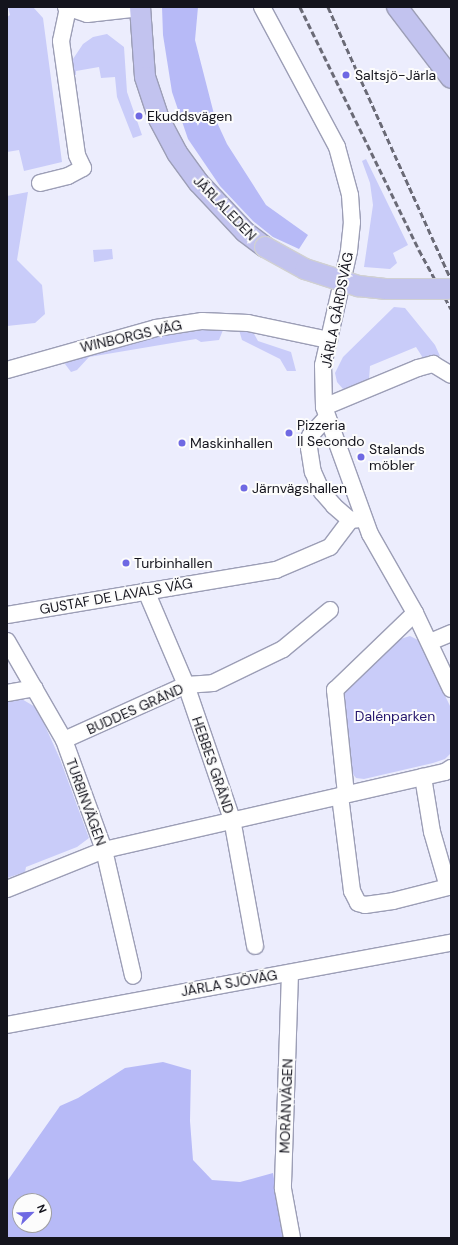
<!DOCTYPE html>
<meta charset="utf-8">
<style>
body{margin:0}
#map{position:relative;width:458px;height:1245px;overflow:hidden;background:#ecedfd;font-family:"DM Sans",sans-serif}
div>[style]{position:absolute}
[style*='--x']{left:calc(var(--x)*1px);top:calc(var(--y)*1px);width:calc(var(--w)*1px);rotate:calc(var(--a)*1deg)}
.green>*{inset:0;background:#c9ccf9}
.forest>*{inset:0;background:#b7baf7}
.roads{filter:drop-shadow(1px 0 #9c9eb6) drop-shadow(-1px 0 #9c9eb6) drop-shadow(0 1px #9c9eb6) drop-shadow(0 -1px #9c9eb6)}
.minor>*{height:16px;margin:-8px;padding:0 8px;transform-origin:8px;border-radius:8px;background:#fff}
.major>*{height:20px;margin:-10px;padding:0 10px;transform-origin:10px;border-radius:10px;background:#c2c3ef}
.rail>*{height:3px;margin-top:-1.5px;transform-origin:0;background:repeating-linear-gradient(90deg,#6a6a76 0 6px,transparent 0 9px)}
.bridges{filter:drop-shadow(1px 0 #d0d0d2) drop-shadow(-1px 0 #d0d0d2) drop-shadow(0 1px #d0d0d2) drop-shadow(0 -1px #d0d0d2)}
.major-bridge>*{height:20px;margin:-10px;padding:0 10px;transform-origin:10px;border-radius:10px;background:#c2c3ef}
.dots>*{width:11px;height:11px;translate:-50% -50%;box-sizing:border-box;border:2px solid #fcfcfc;border-radius:50%}
span{translate:-50% -50%;white-space:nowrap;text-align:center;line-height:1.15;-webkit-text-stroke:4px #fcfcfc;paint-order:stroke}
.poi-label{font-size:14px;color:#14141d}
.left{translate:0 -50%;text-align:left}
.street-label{font-size:14px;color:#14141d}
.park-label{font-size:14px;color:#27186e}
.frame{position:absolute;inset:0;border:8px solid #14141d;pointer-events:none}
.north{position:absolute;left:12px;top:1193px;width:40px;height:40px;box-sizing:border-box;background:#fcfcfc;border:1px solid #9f9fa3;border-radius:50%;rotate:67deg;font-size:11px;font-weight:700;line-height:16px;text-align:center;color:#14141d}
.north::after{content:'';display:block;margin:auto;width:14px;height:18px;background:#6f69e3;clip-path:polygon(50% 0,100% 100%,50% 72%,0 100%)}
</style>
<div id="map">
<div class="green">
<div style="clip-path:polygon(8px 7px,33px 7px,43px 18px,62px 162px,24px 171px,19px 150px,7px 152px,7px 17px,10px 15px)"></div>
<div style="clip-path:polygon(107px 34px,124px 47px,127px 92px,142px 135px,133px 138px,117px 97px,115px 77px,101px 78px,99px 67px,76px 71px,76px 75px,72px 75px,71px 62px,83px 44px,93px 37px)"></div>
<div style="clip-path:polygon(366px 159px,408px 245px,393px 253px,397px 263px,390px 269px,364px 267px,373px 205px,370px 183px,362px 161px)"></div>
<div style="clip-path:polygon(28px 192px,17px 260px,42px 285px,45px 314px,35px 323px,7px 326px,7px 196px)"></div>
<div style="clip-path:polygon(112px 249px,113px 259px,94px 262px,93px 250px)"></div>
<div style="clip-path:polygon(394px 307px,405px 308px,435px 345px,440px 356px,430px 355px,423px 358px,416px 347px,370px 366px,369px 380px,361px 386px,343px 389px,337px 382px,335px 373px,343px 357px)"></div>
<div style="clip-path:polygon(210px 329px,223px 330px,219px 340px,201px 342px,196px 339px,89px 357px,77px 370px,71px 372px,65px 364px,66px 360px,150px 338px)"></div>
<div style="clip-path:polygon(239px 330px,253px 332px,258px 341px,291px 352px,296px 371px,287px 371px,280px 359px,242px 340px)"></div>
<div style="clip-path:polygon(410px 636px,418px 640px,451px 708px,451px 753px,445px 759px,433px 763px,364px 779px,356px 778px,349px 769px,340px 694px,394px 641px)"></div>
<div style="clip-path:polygon(20px 698px,37px 708px,60px 759px,89px 838px,77px 847px,26px 867px,25px 872px,7px 878px,7px 700px)"></div>
</div>
<div class="forest">
<div style="clip-path:polygon(162px 7px,198px 7px,195px 40px,215px 118px,227px 144px,266px 205px,308px 235px,299px 249px,273px 237px,253px 221px,220px 186px,188px 139px,172px 92px,163px 35px)"></div>
<div style="clip-path:polygon(evenodd,163px 1062px,191px 1070px,190px 1121px,193px 1160px,212px 1180px,240px 1182px,273px 1173px,284px 1238px,7px 1238px,8px 1180px,60px 1106px,78px 1098px,125px 1068px,163px 1062px,20px 1201px,44px 1201px,44px 1225px,20px 1225px,20px 1201px)"></div>
</div>
<div class="roads">
<div class="minor">
<div style="--x:66;--y:7;--w:22;--a:18"></div>
<div style="--x:87;--y:14;--w:54;--a:-6.3"></div>
<div style="--x:262;--y:7;--w:159;--a:61.8"></div>
<div style="--x:337;--y:147;--w:50;--a:74.8"></div>
<div style="--x:350;--y:195;--w:27;--a:86"></div>
<div style="--x:352;--y:222;--w:29;--a:96"></div>
<div style="--x:349;--y:251;--w:117;--a:102.8"></div>
<div style="--x:323;--y:365;--w:42;--a:88.6"></div>
<div style="--x:324;--y:407;--w:135;--a:70.1"></div>
<div style="--x:370;--y:534;--w:91;--a:60.3"></div>
<div style="--x:415;--y:613;--w:84;--a:64.7"></div>
<div style="--x:40;--y:183;--w:29;--a:-14"></div>
<div style="--x:68;--y:176;--w:17;--a:-28"></div>
<div style="--x:83;--y:168;--w:14;--a:-115"></div>
<div style="--x:77;--y:155;--w:115;--a:-98"></div>
<div style="--x:61;--y:41;--w:34;--a:-78"></div>
<div style="--x:7;--y:370;--w:155;--a:-15.7"></div>
<div style="--x:156;--y:328;--w:47;--a:-8.7"></div>
<div style="--x:202;--y:321;--w:46;--a:2.5"></div>
<div style="--x:248;--y:323;--w:83;--a:11.9"></div>
<div style="--x:324;--y:407;--w:102;--a:-22.5"></div>
<div style="--x:418;--y:368;--w:16;--a:-15"></div>
<div style="--x:433;--y:364;--w:21;--a:31"></div>
<div style="--x:327;--y:417;--w:25;--a:132"></div>
<div style="--x:310;--y:436;--w:12;--a:95"></div>
<div style="--x:309;--y:448;--w:24;--a:81"></div>
<div style="--x:313;--y:472;--w:22;--a:66"></div>
<div style="--x:322;--y:492;--w:18;--a:49"></div>
<div style="--x:334;--y:506;--w:21;--a:41"></div>
<div style="--x:350;--y:520;--w:11;--a:-5"></div>
<div style="--x:146;--y:591;--w:102;--a:66.9"></div>
<div style="--x:186;--y:685;--w:142;--a:71.1"></div>
<div style="--x:232;--y:819;--w:129;--a:79.7"></div>
<div style="--x:7;--y:615;--w:273;--a:-9.5"></div>
<div style="--x:276;--y:570;--w:59;--a:-23.1"></div>
<div style="--x:330;--y:547;--w:34;--a:-53"></div>
<div style="--x:7;--y:641;--w:114;--a:60.1"></div>
<div style="--x:64;--y:740;--w:117;--a:70"></div>
<div style="--x:104;--y:850;--w:129;--a:77"></div>
<div style="--x:430;--y:642;--w:23;--a:-23"></div>
<div style="--x:7;--y:693;--w:28;--a:-10"></div>
<div style="--x:64;--y:740;--w:134;--a:-24.3"></div>
<div style="--x:186;--y:685;--w:27;--a:-4"></div>
<div style="--x:213;--y:683;--w:78;--a:-25.9"></div>
<div style="--x:283;--y:649;--w:61;--a:-39.7"></div>
<div style="--x:346;--y:794;--w:105;--a:-96"></div>
<div style="--x:335;--y:690;--w:111;--a:-43.9"></div>
<div style="--x:340;--y:796;--w:96;--a:82.8"></div>
<div style="--x:352;--y:891;--w:13;--a:63"></div>
<div style="--x:358;--y:903;--w:7;--a:16"></div>
<div style="--x:365;--y:905;--w:28;--a:-8"></div>
<div style="--x:393;--y:901;--w:57;--a:-14.3"></div>
<div style="--x:448;--y:887;--w:57;--a:-106.2"></div>
<div style="--x:432;--y:832;--w:56;--a:-99.3"></div>
<div style="--x:7;--y:889;--w:105;--a:-21.9"></div>
<div style="--x:104;--y:850;--w:350;--a:-12.9"></div>
<div style="--x:445;--y:772;--w:7;--a:-34"></div>
<div style="--x:290;--y:973;--w:216;--a:91.9"></div>
<div style="--x:283;--y:1189;--w:50;--a:79.6"></div>
<div style="--x:7;--y:1025;--w:452;--a:-10.5"></div>
</div>
<div class="major">
<div style="--x:140;--y:7;--w:70;--a:85.9"></div>
<div style="--x:145;--y:77;--w:44;--a:71.6"></div>
<div style="--x:159;--y:119;--w:38;--a:62"></div>
<div style="--x:177;--y:153;--w:37;--a:54"></div>
<div style="--x:199;--y:183;--w:67;--a:46.8"></div>
<div style="--x:245;--y:232;--w:25;--a:37"></div>
<div style="--x:397;--y:7;--w:89;--a:52.7"></div>
</div>
</div>
<div class="rail">
<div style="--x:300;--y:7;--w:271;--a:63.9"></div>
<div style="--x:419;--y:250;--w:67;--a:61.5"></div>
<div style="--x:328;--y:7;--w:299;--a:65.7"></div>
</div>
<div class="bridges">
<div class="major-bridge">
<div style="--x:265;--y:247;--w:46;--a:28.8"></div>
<div style="--x:305;--y:269;--w:56;--a:17.8"></div>
<div style="--x:358;--y:286;--w:27;--a:6"></div>
<div style="--x:385;--y:289;--w:63;--a:0"></div>
</div>
</div>
<div class="dots">
<div style="left:346px;top:75px;background:#6f69e3"></div>
<div style="left:139px;top:116px;background:#6f69e3"></div>
<div style="left:289px;top:433px;background:#6f69e3"></div>
<div style="left:182px;top:443px;background:#6f69e3"></div>
<div style="left:361px;top:457px;background:#6f69e3"></div>
<div style="left:244px;top:488px;background:#6f69e3"></div>
<div style="left:126px;top:563px;background:#6f69e3"></div>
</div>
<div class="poi-label">
<span class="left" style="left:355px;top:75px">Saltsjö-Järla</span>
<span class="left" style="left:147px;top:116px">Ekuddsvägen</span>
<span class="left" style="left:297px;top:433px">Pizzeria<br>Il Secondo</span>
<span class="left" style="left:190px;top:443px">Maskinhallen</span>
<span class="left" style="left:369px;top:457px">Stalands<br>möbler</span>
<span class="left" style="left:252px;top:488px">Järnvägshallen</span>
<span class="left" style="left:134px;top:563px">Turbinhallen</span>
</div>
<div class="street-label">
<span style="left:225px;top:208px;rotate:46deg">JÄRLALEDEN</span>
<span style="left:337px;top:310px;rotate:-79deg">JÄRLA GÅRDSVÄG</span>
<span style="left:131px;top:336px;rotate:-13deg">WINBORGS VÄG</span>
<span style="left:116px;top:596px;rotate:-10deg">GUSTAF DE LAVALS VÄG</span>
<span style="left:135px;top:709px;rotate:-24deg">BUDDES GRÄND</span>
<span style="left:213px;top:765px;rotate:71deg">HEBBES GRÄND</span>
<span style="left:86px;top:802px;rotate:70deg">TURBINVÄGEN</span>
<span style="left:229px;top:983px;rotate:-10deg">JÄRLA SJÖVÄG</span>
<span style="left:286px;top:1106px;rotate:-88deg">MORÄNVÄGEN</span>
</div>
<div class="park-label">
<span style="left:395px;top:716px">Dalénparken</span>
</div>
<div class="frame"></div>
<div class="north">N</div>
</div>
